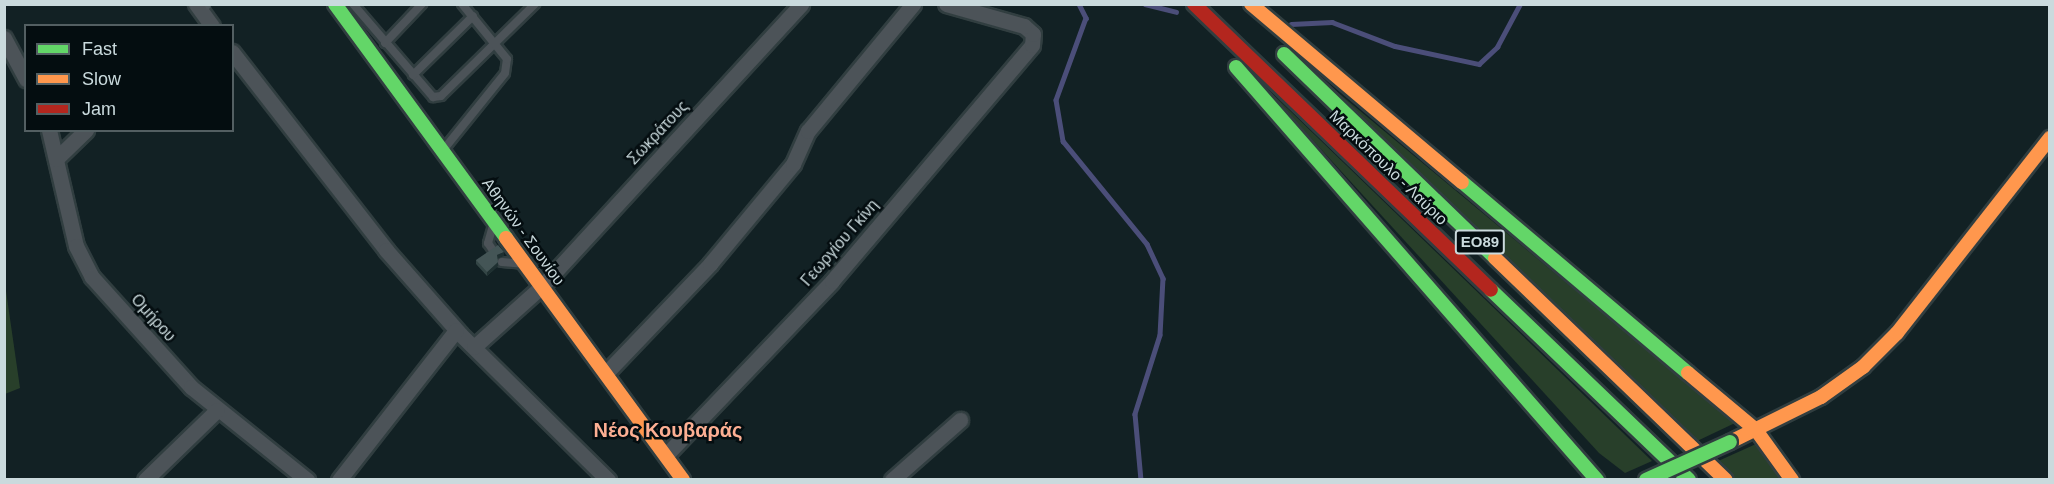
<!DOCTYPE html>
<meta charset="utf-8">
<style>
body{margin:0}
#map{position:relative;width:2054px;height:484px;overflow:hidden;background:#122124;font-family:Helvetica,sans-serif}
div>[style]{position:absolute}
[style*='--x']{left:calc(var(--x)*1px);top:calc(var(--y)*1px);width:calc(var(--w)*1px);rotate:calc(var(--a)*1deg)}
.green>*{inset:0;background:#283f2a}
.stream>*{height:4.5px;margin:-2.25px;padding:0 2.25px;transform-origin:2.25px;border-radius:2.25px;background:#4b4e79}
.roads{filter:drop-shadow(2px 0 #313e40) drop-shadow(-2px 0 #313e40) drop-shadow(0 2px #313e40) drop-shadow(0 -2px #313e40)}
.lane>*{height:8px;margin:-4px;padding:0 4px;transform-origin:4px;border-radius:4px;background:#4c5358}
.street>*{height:15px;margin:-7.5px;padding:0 7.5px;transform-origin:7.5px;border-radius:7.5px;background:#4c5358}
.fast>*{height:14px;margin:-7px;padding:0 7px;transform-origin:7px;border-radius:7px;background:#63d668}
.slow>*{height:14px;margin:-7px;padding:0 7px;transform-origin:7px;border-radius:7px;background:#ff974d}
.jam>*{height:14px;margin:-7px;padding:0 7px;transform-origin:7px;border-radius:7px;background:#b3261e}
.rail>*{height:4.5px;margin:-2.25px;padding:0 2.25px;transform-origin:2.25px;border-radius:2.25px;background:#4f595d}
.bridges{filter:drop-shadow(2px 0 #313e40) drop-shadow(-2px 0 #313e40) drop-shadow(0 2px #313e40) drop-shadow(0 -2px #313e40)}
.fast-bridge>*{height:14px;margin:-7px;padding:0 7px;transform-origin:7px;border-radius:7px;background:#63d668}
.wall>*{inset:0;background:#334545}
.shaded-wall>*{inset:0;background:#1f3031}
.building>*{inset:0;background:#445556}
span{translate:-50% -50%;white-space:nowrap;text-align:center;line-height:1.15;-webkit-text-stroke:5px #040d10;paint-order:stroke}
.shield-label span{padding:2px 4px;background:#040d10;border:2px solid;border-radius:4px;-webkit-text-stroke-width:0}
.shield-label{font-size:15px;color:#cadadd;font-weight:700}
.street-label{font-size:16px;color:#cadadd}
.quarter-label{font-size:20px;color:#fdaf93;font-weight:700}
.frame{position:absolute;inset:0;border:6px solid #cadadd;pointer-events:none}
.legend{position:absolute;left:24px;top:24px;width:210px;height:108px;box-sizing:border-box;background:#040d10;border:2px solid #535f62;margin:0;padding:8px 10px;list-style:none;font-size:18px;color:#cadadd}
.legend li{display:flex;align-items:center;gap:12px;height:30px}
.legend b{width:30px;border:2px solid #535f62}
</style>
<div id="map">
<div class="green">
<div style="clip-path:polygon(1300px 61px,1735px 423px,1695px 442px)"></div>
<div style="clip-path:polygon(1253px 75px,1652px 461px,1625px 473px,1599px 453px)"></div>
<div style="clip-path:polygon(4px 277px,20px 388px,5px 394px,4px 394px)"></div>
<div style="clip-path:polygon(1756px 444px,1783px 479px,1734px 479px,1716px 462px)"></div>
</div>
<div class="stream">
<div style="--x:1079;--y:4;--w:16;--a:63"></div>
<div style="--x:1086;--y:18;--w:87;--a:110.1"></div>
<div style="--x:1056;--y:100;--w:42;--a:80.3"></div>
<div style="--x:1063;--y:141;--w:133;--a:50.8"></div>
<div style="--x:1147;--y:244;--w:38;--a:65"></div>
<div style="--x:1163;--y:278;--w:57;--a:93"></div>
<div style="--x:1160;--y:335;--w:83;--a:107.6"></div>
<div style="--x:1135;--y:414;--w:66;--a:84.8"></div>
<div style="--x:1145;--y:4;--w:32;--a:14"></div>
<div style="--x:1291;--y:24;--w:41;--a:-2.8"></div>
<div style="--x:1332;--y:22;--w:67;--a:20.9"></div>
<div style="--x:1395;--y:46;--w:86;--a:12.1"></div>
<div style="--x:1479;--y:64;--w:25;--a:-43"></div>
<div style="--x:1497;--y:47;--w:49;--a:-61.9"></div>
</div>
<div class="roads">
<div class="lane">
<div style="--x:353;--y:4;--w:123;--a:49.3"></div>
<div style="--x:433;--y:97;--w:8;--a:-7"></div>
<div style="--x:441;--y:96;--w:132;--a:-44.4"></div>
<div style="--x:385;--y:43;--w:54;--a:-46.5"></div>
<div style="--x:413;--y:75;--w:84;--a:-44.5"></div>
<div style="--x:444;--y:149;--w:97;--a:-51.2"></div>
<div style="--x:505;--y:73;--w:14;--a:-82"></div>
<div style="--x:507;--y:59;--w:71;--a:-129.3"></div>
<div style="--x:492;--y:249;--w:7;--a:-124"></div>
<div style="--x:488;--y:243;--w:19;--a:-74"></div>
<div style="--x:502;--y:262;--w:21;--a:5"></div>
</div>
<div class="street">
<div style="--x:196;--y:4;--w:27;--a:54"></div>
<div style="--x:4;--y:38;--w:47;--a:61.8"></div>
<div style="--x:232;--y:52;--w:251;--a:52.1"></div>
<div style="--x:386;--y:250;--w:112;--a:48.6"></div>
<div style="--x:460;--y:334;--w:208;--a:44.6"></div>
<div style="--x:49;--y:130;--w:119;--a:76.9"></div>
<div style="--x:76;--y:246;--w:35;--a:63"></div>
<div style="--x:92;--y:277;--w:148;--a:48"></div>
<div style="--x:191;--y:387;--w:149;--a:38.7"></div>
<div style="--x:56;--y:159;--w:42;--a:-44"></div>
<div style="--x:474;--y:347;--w:91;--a:-41.9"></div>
<div style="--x:542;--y:286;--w:383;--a:-47.4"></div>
<div style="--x:606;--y:373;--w:151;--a:-46.3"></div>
<div style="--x:710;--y:264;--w:130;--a:-50.3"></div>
<div style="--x:793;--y:164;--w:36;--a:-66"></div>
<div style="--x:808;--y:131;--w:165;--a:-50.4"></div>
<div style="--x:666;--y:455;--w:240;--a:-46.3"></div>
<div style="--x:832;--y:281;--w:309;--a:-49.7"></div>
<div style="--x:1032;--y:45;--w:11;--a:-85"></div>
<div style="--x:1033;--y:34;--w:12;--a:-138"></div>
<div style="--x:1024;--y:26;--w:81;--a:-164.2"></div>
<div style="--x:145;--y:480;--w:100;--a:-44.2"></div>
<div style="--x:339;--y:480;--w:190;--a:-52"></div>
<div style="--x:892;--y:480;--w:91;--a:-41.4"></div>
</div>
<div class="fast">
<div style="--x:335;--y:4;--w:290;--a:53.8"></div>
<div style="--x:1284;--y:54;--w:293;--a:44"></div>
<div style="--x:1236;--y:67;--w:549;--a:48.84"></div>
<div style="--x:1462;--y:182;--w:296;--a:40.2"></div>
<div style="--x:1491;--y:290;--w:274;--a:43.8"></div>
</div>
<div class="slow">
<div style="--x:1251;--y:4;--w:276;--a:40.2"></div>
<div style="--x:506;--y:238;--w:300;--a:53.8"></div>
<div style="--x:1495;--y:258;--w:320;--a:43.9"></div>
<div style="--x:1688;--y:373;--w:89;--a:40"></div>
<div style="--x:1756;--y:430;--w:62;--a:54.2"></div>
<div style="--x:1730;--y:442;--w:102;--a:-26.3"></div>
<div style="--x:1821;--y:397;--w:52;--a:-35.5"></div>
<div style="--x:1863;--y:367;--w:48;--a:-45"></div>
<div style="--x:1897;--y:333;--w:248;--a:-51.9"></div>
</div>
<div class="jam">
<div style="--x:1194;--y:4;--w:412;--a:43.9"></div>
</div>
</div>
<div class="rail">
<div style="--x:207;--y:4;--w:2;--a:63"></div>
</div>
<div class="bridges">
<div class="fast-bridge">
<div style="--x:1646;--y:480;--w:92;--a:-24.3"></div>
</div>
</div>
<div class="wall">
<div style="clip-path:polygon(504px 256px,497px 259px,498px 266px,487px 276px,476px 264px,476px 260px)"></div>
</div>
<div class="shaded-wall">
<div style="clip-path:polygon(504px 252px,504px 256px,497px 259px,497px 255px)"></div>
<div style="clip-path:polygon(498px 262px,498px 266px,487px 276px,487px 272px)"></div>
</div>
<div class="building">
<div style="clip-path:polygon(498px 245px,504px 252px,497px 255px,498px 262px,487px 272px,476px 260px)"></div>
</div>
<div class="shield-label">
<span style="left:1480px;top:242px">ΕΟ89</span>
</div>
<div class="street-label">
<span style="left:658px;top:133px;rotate:-47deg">Σωκράτους</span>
<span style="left:1388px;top:168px;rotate:44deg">Μαρκόπουλο - Λαύριο</span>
<span style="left:523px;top:232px;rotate:54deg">Αθηνών - Σουνίου</span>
<span style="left:840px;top:243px;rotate:-49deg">Γεωργίου Γκίνη</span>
<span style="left:153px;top:318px;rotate:48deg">Ομήρου</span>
</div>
<div class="quarter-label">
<span style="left:668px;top:430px">Νέος Κουβαράς</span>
</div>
<div class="frame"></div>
<ul class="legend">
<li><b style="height:8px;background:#63d668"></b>Fast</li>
<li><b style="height:8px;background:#ff974d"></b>Slow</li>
<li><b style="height:8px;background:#b3261e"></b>Jam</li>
</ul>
</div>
